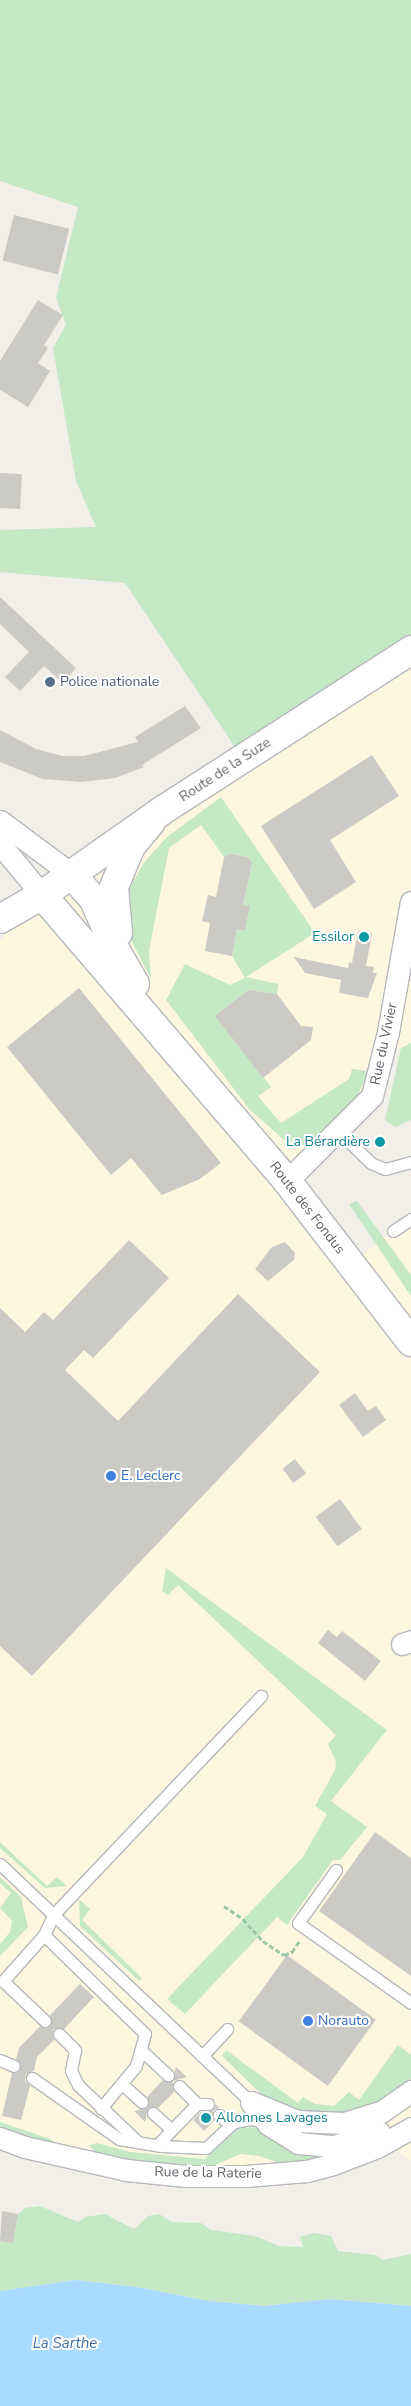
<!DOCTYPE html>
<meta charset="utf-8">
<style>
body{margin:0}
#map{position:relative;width:411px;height:2406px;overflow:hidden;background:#f1efe8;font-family:"Nunito Sans",sans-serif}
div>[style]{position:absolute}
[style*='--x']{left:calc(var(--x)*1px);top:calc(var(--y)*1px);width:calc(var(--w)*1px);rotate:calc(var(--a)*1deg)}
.commercial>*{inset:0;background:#fef7e0}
.green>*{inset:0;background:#c5e8c5}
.water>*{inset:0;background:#aadaff}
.building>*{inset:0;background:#cccac5;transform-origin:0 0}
.path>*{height:3px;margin-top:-1.5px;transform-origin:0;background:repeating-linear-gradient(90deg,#9cc7a9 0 5px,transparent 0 7.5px)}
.roads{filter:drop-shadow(1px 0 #b5b8bc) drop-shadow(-1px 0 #b5b8bc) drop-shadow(0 1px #b5b8bc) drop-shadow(0 -1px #b5b8bc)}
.service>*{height:11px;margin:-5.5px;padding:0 5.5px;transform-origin:5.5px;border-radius:5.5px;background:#fff}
.minor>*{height:21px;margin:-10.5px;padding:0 10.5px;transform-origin:10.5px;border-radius:10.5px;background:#fff}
.tertiary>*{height:28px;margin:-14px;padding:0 14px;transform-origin:14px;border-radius:14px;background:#fff}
.secondary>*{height:28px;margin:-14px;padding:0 14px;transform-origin:14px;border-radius:14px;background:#fff}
.dots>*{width:14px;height:14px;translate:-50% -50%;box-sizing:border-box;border:2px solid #fff;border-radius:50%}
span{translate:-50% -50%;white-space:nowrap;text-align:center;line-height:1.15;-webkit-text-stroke:4px #fff;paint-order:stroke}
.service-label{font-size:14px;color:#4e5e75}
.left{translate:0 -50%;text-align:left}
.street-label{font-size:14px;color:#5f6368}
.culture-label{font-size:14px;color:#0d838f}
.right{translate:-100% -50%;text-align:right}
.shop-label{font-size:14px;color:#366cbe}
.water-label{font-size:15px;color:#4174aa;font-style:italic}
</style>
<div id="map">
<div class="commercial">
<div style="clip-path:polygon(411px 650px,411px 1043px,377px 1059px,372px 1096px,287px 1181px,350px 1263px,411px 1219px,411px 2161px,385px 2142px,246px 2176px,0 2138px,0 940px,42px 895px)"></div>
</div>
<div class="green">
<div style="clip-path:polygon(0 0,411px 0,411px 650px,243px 759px,125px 583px,0 572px,0 530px,96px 527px,76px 481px,53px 348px,66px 325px,56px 298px,78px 207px,0 181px)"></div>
<div style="clip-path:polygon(221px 797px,315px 933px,246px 977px,278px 984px,277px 994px,248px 990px,215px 1016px,271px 1087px,258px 1096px,281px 1123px,349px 1079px,352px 1069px,369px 1071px,355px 1101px,320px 1136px,303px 1145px,283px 1139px,250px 1110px,166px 1000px,185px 964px,230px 985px,245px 978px,232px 956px,237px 929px,245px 930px,250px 906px,243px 905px,252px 863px,248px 857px,230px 854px,224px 857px,201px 825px,169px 848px,149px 951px,151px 979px,130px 938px,126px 910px,130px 887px,145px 861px,167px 837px)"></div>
<div style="clip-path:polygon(411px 1043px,411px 1120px,395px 1127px,385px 1120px,401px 1048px)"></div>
<div style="clip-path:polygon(357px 1201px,411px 1275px,411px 1296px,349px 1204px)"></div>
<div style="clip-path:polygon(166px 1568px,387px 1730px,331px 1801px,367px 1827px,340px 1860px,333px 1860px,287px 1925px,277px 1917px,185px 2014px,167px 1999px,303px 1857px,327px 1814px,315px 1806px,335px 1770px,336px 1762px,328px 1744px,336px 1735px,178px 1585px,168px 1595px,162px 1591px)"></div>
<div style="clip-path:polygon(0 1842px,47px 1886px,57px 1877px,67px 1886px,45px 1888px,0 1848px)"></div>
<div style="clip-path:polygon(0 1877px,21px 1897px,28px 1927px,0 1956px,0 1944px,10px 1932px,12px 1921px,0 1908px,11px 1893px,0 1883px)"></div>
<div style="clip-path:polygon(79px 1899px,90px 1909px,82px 1920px,142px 1978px,139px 1981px,80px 1926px)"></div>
<div style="clip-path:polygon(398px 2045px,411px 2055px,411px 2079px,383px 2100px,362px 2110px,337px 2115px,305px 2116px,289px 2109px,262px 2095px,222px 2056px,226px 2050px,298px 2103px,303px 2097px,315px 2104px,334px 2106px,349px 2092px,359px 2100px)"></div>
<div style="clip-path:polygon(0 2122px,50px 2139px,60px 2146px,0 2128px)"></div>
<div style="clip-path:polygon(252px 2127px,261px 2128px,286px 2146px,320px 2158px,288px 2166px,259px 2156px,240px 2154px,211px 2167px,141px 2163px,94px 2152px,89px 2145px,97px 2143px,130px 2152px,205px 2159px,237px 2129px)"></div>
<div style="clip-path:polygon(40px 2206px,78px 2222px,86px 2217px,105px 2214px,134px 2229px,148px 2216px,159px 2214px,172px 2222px,201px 2223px,211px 2230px,255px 2236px,279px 2246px,303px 2247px,300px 2237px,314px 2233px,331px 2236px,338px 2251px,375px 2255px,383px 2260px,411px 2254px,411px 2306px,330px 2299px,264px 2306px,208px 2301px,137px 2287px,75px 2280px,0 2291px,0 2241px,13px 2243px,18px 2214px,25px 2208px)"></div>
</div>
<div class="water">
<div style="clip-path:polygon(75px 2280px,137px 2287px,208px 2301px,264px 2306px,330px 2299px,411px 2306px,411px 2406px,0 2406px,0 2291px)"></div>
</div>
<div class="building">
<div style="left:14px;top:215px;width:57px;height:47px;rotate:14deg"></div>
<div style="clip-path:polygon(38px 300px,63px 315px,44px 345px,48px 348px,38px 363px,50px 371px,28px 407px,0 390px,0 361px)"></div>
<div style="left:0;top:473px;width:22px;height:35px;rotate:3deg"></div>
<div style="clip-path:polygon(0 597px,76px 668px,63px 683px,44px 666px,20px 691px,5px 677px,29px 652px,0 624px)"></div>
<div style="clip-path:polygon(185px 706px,201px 728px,142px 765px,144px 767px,115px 778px,82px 782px,43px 779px,0 762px,0 730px,36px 749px,62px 756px,84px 756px,138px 742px,135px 737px)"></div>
<div style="clip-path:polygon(372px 755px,399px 796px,330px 840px,356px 882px,314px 909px,261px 826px)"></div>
<div style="clip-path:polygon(230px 854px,248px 857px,252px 863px,243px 905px,250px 906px,245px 930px,237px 929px,232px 956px,205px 951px,210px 923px,202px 921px,208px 895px,216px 897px,224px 857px)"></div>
<div style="clip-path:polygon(358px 931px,372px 934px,366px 966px,374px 967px,373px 973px,377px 973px,368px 998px,339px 993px,341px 980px,305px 973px,294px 957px,348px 968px,349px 962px,352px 963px)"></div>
<div style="clip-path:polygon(79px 988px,221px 1163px,200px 1179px,162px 1195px,131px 1158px,111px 1175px,7px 1047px)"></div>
<div style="clip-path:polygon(248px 990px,277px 994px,301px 1026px,313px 1027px,311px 1040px,263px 1078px,215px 1016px)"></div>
<div style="clip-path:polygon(129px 1240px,169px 1278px,93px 1358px,84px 1350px,65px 1370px,118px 1421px,238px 1294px,320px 1372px,32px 1676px,0 1646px,0 1308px,25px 1332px,44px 1312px,53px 1320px)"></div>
<div style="clip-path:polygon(285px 1242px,295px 1253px,294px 1260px,268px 1281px,255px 1269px,272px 1247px)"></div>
<div style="clip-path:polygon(355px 1393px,368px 1411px,376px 1406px,386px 1420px,363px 1437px,339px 1405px)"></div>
<div style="left:295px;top:1459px;width:18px;height:16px;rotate:52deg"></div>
<div style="left:340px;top:1499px;width:37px;height:30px;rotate:54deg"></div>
<div style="clip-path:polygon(328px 1630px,337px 1637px,342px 1631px,381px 1661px,365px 1681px,318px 1643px)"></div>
<div style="clip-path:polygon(375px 1832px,411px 1858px,411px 1976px,319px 1911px)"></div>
<div style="left:287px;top:1955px;width:110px;height:82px;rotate:36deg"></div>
<div style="clip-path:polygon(80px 1984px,94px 1997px,64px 2029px,53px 2029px,54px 2040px,37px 2057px,34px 2071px,26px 2074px,25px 2081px,30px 2086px,21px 2120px,2px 2116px,12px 2073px,21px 2068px,16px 2059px,19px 2048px,40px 2026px,51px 2026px,50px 2015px)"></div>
<div style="clip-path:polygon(176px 2067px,187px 2077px,173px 2081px,174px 2092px,158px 2108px,148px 2108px,145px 2122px,134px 2111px,147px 2107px,147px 2097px,163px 2080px,173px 2080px)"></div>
<div style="clip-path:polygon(215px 2104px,220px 2108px,213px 2110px,214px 2121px,204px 2131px,193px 2120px,201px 2112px,212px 2110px)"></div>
<div style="clip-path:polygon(2px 2211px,18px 2214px,13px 2243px,0 2241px)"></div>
</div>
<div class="path">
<div style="--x:224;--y:1906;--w:23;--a:34"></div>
<div style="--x:243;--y:1919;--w:30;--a:48"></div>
<div style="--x:263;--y:1941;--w:25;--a:34"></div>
<div style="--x:284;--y:1955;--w:9;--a:-21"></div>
<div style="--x:292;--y:1952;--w:14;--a:-56"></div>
</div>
<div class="roads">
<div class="service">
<div style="--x:338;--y:1131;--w:46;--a:44.1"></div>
<div style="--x:371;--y:1163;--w:15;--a:23"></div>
<div style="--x:385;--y:1169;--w:27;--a:-15"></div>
<div style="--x:393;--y:1231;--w:22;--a:-34"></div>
<div style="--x:0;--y:1864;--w:346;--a:43.5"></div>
<div style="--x:336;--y:1870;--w:65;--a:125.6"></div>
<div style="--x:298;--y:1923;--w:138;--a:35.3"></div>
<div style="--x:44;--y:1935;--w:141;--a:44.4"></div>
<div style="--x:145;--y:2034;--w:33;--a:106"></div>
<div style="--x:136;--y:2066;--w:55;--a:129.8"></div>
<div style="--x:45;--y:2021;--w:58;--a:-136.4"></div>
<div style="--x:3;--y:1981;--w:62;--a:-48.3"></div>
<div style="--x:44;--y:1935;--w:23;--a:-65"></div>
<div style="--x:54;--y:1914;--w:301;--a:-46.5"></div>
<div style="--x:59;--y:2034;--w:23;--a:45"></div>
<div style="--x:75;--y:2050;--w:21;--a:101"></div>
<div style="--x:71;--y:2071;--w:16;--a:63"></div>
<div style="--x:78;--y:2085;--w:83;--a:43.5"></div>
<div style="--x:141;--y:2050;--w:37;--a:43"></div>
<div style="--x:202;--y:2056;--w:37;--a:-47"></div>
<div style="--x:0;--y:2060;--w:15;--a:23"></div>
<div style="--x:32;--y:2078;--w:106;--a:35"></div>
<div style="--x:119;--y:2139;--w:43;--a:9.5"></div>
<div style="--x:161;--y:2146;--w:45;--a:2.5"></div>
<div style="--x:206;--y:2148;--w:38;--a:-43"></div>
<div style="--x:234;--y:2122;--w:17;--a:-10"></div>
<div style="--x:251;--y:2119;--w:13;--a:13"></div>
<div style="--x:122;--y:2084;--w:27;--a:42"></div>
<div style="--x:179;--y:2086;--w:25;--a:45"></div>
<div style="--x:197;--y:2104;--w:11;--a:0"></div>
<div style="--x:153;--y:2113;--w:25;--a:42"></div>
<div style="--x:219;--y:2115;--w:15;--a:42"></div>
<div style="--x:157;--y:2145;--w:57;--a:-45.7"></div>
</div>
<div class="minor">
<div style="--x:0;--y:821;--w:87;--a:36.6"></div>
<div style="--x:0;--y:844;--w:66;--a:50.5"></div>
<div style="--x:287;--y:1181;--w:120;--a:-45"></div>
<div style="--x:372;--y:1096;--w:66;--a:-76"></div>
<div style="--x:388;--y:1032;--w:132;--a:-80"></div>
<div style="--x:402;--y:1644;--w:9;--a:-18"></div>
<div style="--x:251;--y:2102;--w:28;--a:52"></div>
<div style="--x:268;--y:2124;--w:36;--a:32"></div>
<div style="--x:298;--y:2143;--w:36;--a:5"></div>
<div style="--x:334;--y:2146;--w:47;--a:-17.3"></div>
<div style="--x:251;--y:2102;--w:50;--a:22.4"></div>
<div style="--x:297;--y:2121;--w:47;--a:2.4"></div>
<div style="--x:344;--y:2123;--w:39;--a:-17"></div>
<div style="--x:381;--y:2112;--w:37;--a:-35"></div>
<div style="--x:0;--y:2138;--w:27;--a:20"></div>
<div style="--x:25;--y:2147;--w:104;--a:12.8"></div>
<div style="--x:126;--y:2170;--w:60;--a:5.7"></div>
<div style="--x:186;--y:2176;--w:60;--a:0"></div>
<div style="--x:246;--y:2176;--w:61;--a:-4.7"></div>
<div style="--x:307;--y:2171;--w:27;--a:-15"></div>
<div style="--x:333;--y:2164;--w:47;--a:-21.1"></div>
<div style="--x:377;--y:2147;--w:39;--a:-29"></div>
</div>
<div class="tertiary">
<div style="--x:70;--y:873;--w:36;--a:48"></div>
<div style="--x:94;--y:900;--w:56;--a:66.7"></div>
<div style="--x:116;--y:951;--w:38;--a:60"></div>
<div style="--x:42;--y:895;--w:377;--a:49.4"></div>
<div style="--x:287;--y:1181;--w:203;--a:52.4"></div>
<div style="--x:118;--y:933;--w:46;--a:-95"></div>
<div style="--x:114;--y:887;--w:44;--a:-67.5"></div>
<div style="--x:131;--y:846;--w:31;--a:-50"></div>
</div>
<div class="secondary">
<div style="--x:0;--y:919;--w:48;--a:-29.7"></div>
<div style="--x:42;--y:895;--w:144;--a:-35.1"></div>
<div style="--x:160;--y:812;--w:299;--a:-32.8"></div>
</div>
</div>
<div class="dots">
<div style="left:50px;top:682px;background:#5c6f8a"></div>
<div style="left:364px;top:937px;background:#0f9aa8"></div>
<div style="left:380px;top:1142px;background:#0f9aa8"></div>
<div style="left:111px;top:1476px;background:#3f7fe0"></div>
<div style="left:308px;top:2021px;background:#3f7fe0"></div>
<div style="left:206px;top:2118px;background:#0f9aa8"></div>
</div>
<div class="service-label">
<span class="left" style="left:60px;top:682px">Police nationale</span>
</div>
<div class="street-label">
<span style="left:225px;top:770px;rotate:-33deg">Route de la Suze</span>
<span style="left:384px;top:1044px;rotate:-78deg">Rue du Vivier</span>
<span style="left:307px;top:1208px;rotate:52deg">Route des Fondus</span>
<span style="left:208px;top:2173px;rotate:1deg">Rue de la Raterie</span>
</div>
<div class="culture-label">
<span class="right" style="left:354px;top:937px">Essilor</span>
<span class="right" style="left:370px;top:1142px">La Bérardière</span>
<span class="left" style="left:216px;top:2118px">Allonnes Lavages</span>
</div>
<div class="shop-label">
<span class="left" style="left:121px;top:1476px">E. Leclerc</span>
<span class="left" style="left:318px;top:2021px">Norauto</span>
</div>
<div class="water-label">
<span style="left:65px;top:2344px">La Sarthe</span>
</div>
</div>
